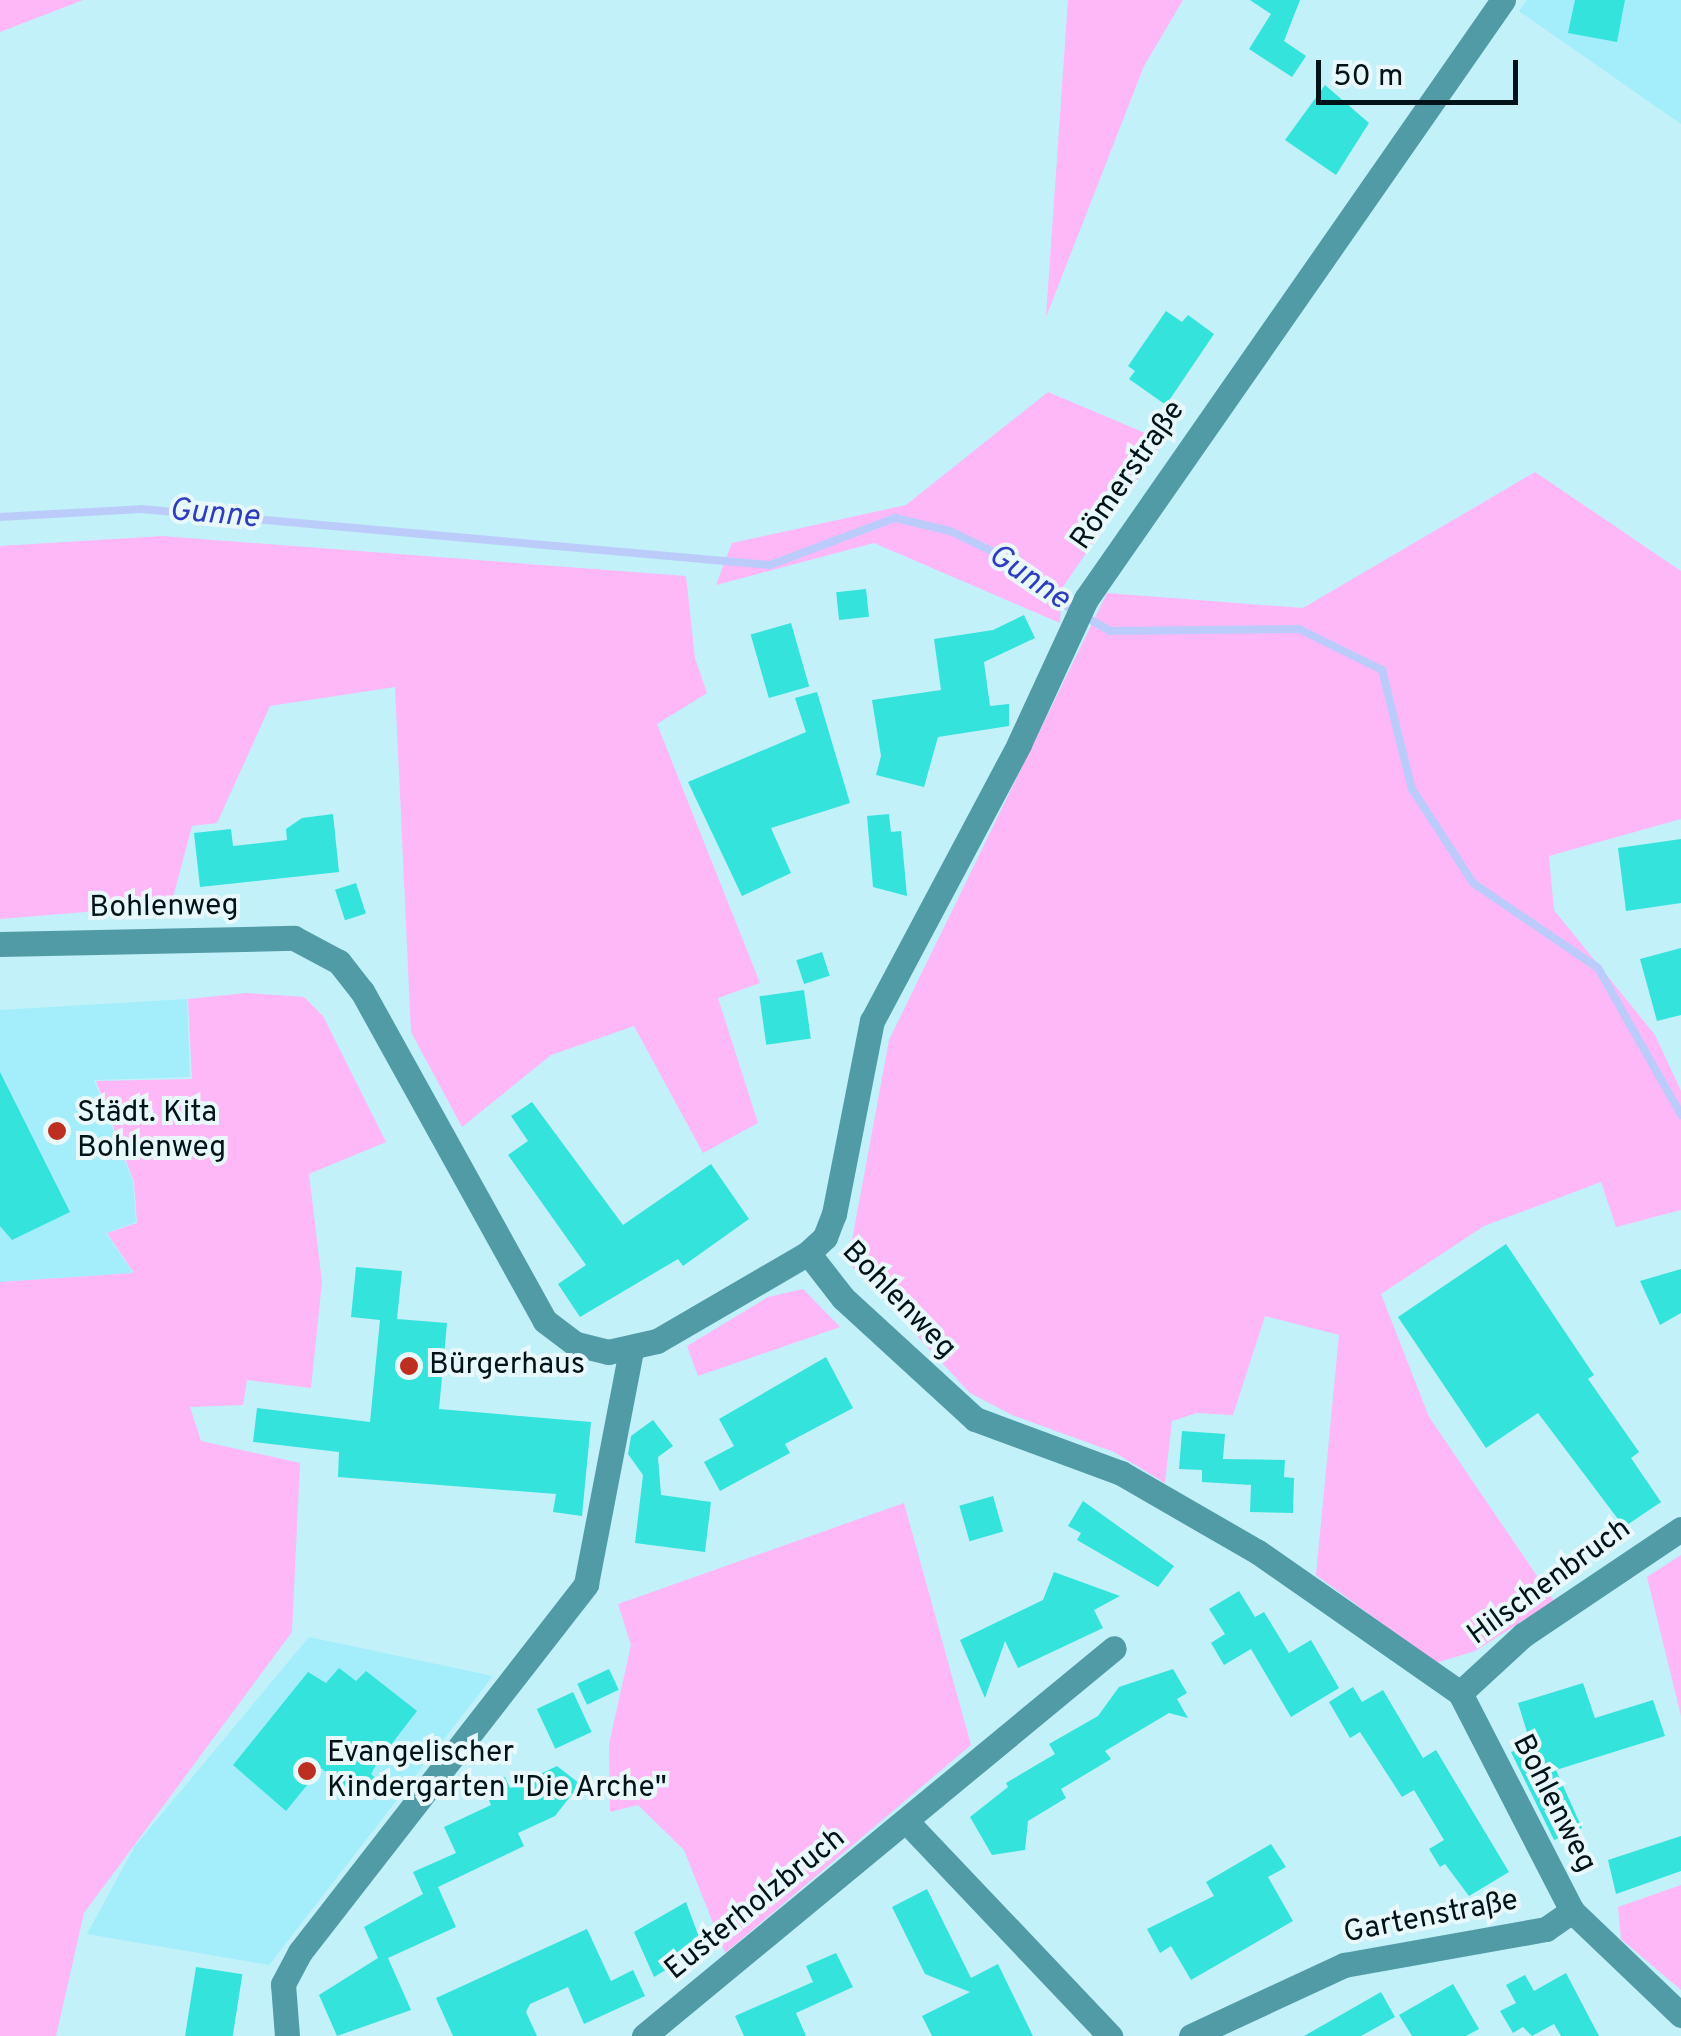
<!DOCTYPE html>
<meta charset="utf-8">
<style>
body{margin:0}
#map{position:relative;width:1681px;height:2036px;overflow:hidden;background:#c2f1fa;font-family:Overpass,sans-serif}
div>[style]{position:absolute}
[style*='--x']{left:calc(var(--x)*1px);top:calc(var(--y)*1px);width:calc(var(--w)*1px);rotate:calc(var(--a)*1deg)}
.built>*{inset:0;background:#a4edfb}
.green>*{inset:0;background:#feb7f7}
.stream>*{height:8px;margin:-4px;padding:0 4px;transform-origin:4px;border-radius:4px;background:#bcccfa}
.building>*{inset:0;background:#34e3db;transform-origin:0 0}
.minor>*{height:25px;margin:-12.5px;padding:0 12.5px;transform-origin:12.5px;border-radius:12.5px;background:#519ba7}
.dots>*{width:28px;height:28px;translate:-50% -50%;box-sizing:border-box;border:5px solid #e8f8fb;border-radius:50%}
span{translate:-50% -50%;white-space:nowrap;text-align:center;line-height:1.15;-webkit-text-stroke:8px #e8f8fb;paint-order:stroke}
.street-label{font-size:30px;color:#001318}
.poi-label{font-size:30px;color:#001318}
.left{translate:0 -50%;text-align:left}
.water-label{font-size:32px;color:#2d3dbd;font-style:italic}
.scale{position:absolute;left:1316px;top:60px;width:202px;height:45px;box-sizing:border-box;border:5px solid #001318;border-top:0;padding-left:12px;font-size:30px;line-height:35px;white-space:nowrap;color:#001318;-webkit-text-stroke:8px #e8f8fb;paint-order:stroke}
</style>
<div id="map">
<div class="built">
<div style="clip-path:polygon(1527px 0,1681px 0,1681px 124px,1519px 11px)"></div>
<div style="clip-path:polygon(187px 999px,190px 1077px,94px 1080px,133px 1182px,136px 1222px,106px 1233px,133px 1273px,0 1282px,0 1010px)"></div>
<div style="clip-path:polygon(309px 1637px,493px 1676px,269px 1965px,87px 1934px,135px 1846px)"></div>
</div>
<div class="green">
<div style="clip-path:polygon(0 0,83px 0,0 32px)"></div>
<div style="clip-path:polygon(1068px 0,1183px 0,1144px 66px,1046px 317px)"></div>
<div style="clip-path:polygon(1048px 392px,1164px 441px,1062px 588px,1060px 623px,874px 543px,716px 585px,732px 543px,906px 505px)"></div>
<div style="clip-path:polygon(1535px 472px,1681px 571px,1681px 819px,1549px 856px,1554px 910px,1655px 1035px,1681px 1091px,1681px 1210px,1616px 1227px,1601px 1182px,1484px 1226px,1381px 1294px,1429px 1417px,1554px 1601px,1475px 1651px,1436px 1663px,1316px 1575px,1339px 1335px,1265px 1316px,1233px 1415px,1197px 1413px,1172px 1421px,1165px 1483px,1114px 1452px,1012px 1415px,970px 1393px,848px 1262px,889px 1040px,1107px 593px,1303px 608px)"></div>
<div style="clip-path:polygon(162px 536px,686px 576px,695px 658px,707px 693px,657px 724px,760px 983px,718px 998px,758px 1123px,703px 1153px,634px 1026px,551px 1055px,462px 1127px,411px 1032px,395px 687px,270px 706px,217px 823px,192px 826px,171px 905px,0 919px,0 546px)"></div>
<div style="clip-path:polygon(246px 993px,304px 997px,323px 1016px,386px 1142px,309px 1174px,322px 1282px,311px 1388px,247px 1380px,243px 1405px,190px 1407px,201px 1441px,300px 1463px,292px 1632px,84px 1913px,56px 2036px,0 2036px,0 1282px,134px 1273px,107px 1233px,137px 1223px,134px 1182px,96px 1081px,192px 1079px,188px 999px)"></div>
<div style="clip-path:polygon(803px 1289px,840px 1327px,698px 1376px,687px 1346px,768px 1297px)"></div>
<div style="clip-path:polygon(904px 1503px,971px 1745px,725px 1953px,684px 1850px,638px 1805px,610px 1812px,609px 1744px,631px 1645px,618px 1604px)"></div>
<div style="clip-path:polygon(1681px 1555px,1681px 1716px,1647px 1577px)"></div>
<div style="clip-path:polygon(1681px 1885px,1681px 1990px,1621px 1939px,1618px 1907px)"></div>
</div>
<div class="stream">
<div style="--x:0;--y:517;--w:141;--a:-3.2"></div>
<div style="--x:141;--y:509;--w:631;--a:5.09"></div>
<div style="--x:770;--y:565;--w:134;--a:-20.6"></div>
<div style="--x:895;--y:518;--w:57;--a:13.3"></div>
<div style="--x:950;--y:531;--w:58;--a:25.7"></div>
<div style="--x:1002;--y:556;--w:44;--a:45"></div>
<div style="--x:1033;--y:587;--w:89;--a:29.7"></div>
<div style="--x:1110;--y:631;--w:189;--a:-0.6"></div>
<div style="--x:1299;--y:629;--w:93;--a:26.3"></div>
<div style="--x:1382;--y:670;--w:123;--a:75.9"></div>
<div style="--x:1412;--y:789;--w:112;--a:57"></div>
<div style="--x:1473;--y:883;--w:151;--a:34.2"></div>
<div style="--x:1598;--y:968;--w:169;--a:60.5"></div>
</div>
<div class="building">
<div style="clip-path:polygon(1250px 0,1300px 0,1284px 41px,1306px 56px,1292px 77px,1249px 49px,1271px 14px)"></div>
<div style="clip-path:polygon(1575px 0,1625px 0,1617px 42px,1568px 33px)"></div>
<div style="clip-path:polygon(1325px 85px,1369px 123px,1336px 175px,1285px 140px)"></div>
<div style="clip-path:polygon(1166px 311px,1182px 322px,1188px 315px,1214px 334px,1166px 405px,1129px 379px,1135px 371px,1128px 366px)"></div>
<div style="left:866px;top:589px;width:28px;height:30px;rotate:84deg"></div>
<div style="clip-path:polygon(1024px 615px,1035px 638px,984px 662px,990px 706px,1009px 704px,1009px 726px,938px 737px,924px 787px,876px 775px,881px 756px,872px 700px,941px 690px,934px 639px,993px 630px)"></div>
<div style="left:791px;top:623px;width:66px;height:42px;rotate:74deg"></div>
<div style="clip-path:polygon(817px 692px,850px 803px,771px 828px,791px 873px,742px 896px,688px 782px,806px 732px,795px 698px)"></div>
<div style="clip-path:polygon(333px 814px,339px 872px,200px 887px,194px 833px,231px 829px,233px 846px,287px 840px,286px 829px,302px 818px)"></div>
<div style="clip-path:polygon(889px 814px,891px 832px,901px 831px,907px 896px,873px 887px,867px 816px)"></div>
<div style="clip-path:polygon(1681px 839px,1681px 903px,1626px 911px,1618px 848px)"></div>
<div style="left:356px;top:883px;width:32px;height:22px;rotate:72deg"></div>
<div style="clip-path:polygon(1681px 948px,1681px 1015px,1657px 1021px,1640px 959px)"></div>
<div style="left:822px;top:952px;width:25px;height:27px;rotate:72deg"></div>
<div style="left:804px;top:990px;width:49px;height:45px;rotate:82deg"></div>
<div style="clip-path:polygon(0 1072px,70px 1212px,12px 1240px,0 1226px)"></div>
<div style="clip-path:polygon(532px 1102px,623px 1225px,711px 1164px,749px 1219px,683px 1266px,678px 1259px,580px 1317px,558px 1284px,586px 1265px,508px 1155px,528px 1141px,511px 1116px)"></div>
<div style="clip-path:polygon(1506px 1244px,1594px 1375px,1588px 1379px,1639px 1452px,1631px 1458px,1661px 1502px,1624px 1527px,1538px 1413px,1486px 1448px,1398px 1317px)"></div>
<div style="clip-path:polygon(356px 1267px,402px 1271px,397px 1319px,447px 1323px,439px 1409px,591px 1422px,582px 1516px,553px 1512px,556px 1494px,338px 1477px,339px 1452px,253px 1442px,257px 1408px,370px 1422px,380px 1320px,351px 1317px)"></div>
<div style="clip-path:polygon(1681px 1269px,1681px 1313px,1660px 1325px,1640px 1281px)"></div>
<div style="clip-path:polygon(826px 1357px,853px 1408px,785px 1444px,790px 1453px,720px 1491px,704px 1462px,734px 1446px,719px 1419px)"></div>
<div style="clip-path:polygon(653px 1420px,673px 1446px,658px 1457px,661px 1495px,711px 1502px,705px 1552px,635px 1543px,643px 1475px,628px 1454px,631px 1436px)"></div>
<div style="clip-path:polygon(1182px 1431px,1225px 1434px,1223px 1459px,1285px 1460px,1284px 1477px,1294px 1478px,1293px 1513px,1250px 1512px,1251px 1485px,1202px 1482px,1202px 1470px,1179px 1469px)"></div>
<div style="left:993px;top:1496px;width:37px;height:35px;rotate:74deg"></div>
<div style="clip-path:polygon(1083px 1501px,1174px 1566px,1158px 1587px,1077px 1540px,1081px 1533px,1068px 1526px)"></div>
<div style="clip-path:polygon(1054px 1572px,1120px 1596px,1094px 1610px,1103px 1628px,1018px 1668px,1005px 1641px,985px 1698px,960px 1640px,1043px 1600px)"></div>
<div style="clip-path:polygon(1239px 1591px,1255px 1617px,1264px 1612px,1289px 1653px,1311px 1640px,1339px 1688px,1291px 1717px,1251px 1649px,1224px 1665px,1211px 1643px,1225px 1634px,1209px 1609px)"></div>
<div style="clip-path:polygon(339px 1668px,356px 1681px,366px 1671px,417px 1711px,377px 1763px,371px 1774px,379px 1781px,361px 1800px,321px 1768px,286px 1811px,233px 1765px,308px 1672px,326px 1683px)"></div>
<div style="left:609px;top:1669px;width:23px;height:35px;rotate:65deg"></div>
<div style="clip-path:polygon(1173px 1669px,1187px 1693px,1177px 1699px,1188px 1718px,1169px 1713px,1105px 1751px,1111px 1759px,1061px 1789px,1066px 1798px,1028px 1821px,1025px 1850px,992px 1855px,970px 1817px,1008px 1787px,1006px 1783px,1055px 1754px,1049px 1744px,1098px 1716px,1119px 1687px)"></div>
<div style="clip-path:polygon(1583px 1683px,1595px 1718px,1653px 1700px,1665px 1736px,1556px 1770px,1582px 1828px,1554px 1840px,1511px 1752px,1531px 1745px,1518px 1703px)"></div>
<div style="clip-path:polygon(1353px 1687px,1362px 1702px,1383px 1690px,1423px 1758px,1436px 1750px,1509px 1872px,1469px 1896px,1445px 1864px,1440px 1867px,1429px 1849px,1444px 1840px,1414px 1790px,1402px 1797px,1360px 1732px,1350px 1738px,1329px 1702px)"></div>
<div style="left:573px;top:1692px;width:44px;height:40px;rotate:65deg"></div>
<div style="clip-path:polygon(557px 1766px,580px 1784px,555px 1816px,518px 1833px,524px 1846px,438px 1887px,456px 1927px,388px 1958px,411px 2010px,337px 2036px,319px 1995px,378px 1958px,364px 1927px,423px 1894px,413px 1872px,456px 1853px,444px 1827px,491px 1805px,483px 1786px,505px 1777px,510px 1788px)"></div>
<div style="clip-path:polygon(1681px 1836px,1681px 1871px,1616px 1894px,1608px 1860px)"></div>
<div style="clip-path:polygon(1271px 1844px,1286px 1867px,1268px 1877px,1293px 1921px,1191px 1980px,1171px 1946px,1160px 1953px,1147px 1929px,1214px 1896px,1206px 1882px)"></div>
<div style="clip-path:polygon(927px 1889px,971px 1978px,998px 1964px,1033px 2036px,932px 2036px,922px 2016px,970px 1992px,925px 1974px,892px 1907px)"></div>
<div style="clip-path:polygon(686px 1902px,703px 1948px,654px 1977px,634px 1932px)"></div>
<div style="clip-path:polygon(587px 1929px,611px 1981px,633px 1970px,645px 1996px,584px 2024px,568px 1987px,530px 2004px,526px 2012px,537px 2036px,453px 2036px,436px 1998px)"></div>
<div style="clip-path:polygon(836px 1953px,853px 1987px,796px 2013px,806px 2036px,744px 2036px,735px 2016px,813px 1982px,806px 1966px)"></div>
<div style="left:196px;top:1967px;width:47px;height:70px;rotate:9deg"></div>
<div style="clip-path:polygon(1566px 1973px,1599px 2036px,1561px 2036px,1554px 2024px,1532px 2036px,1523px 2027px,1513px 2033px,1500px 2011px,1516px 2003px,1506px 1985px,1525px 1975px,1534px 1991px)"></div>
<div style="clip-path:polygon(1453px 1984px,1479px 2029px,1466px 2036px,1412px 2036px,1399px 2015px)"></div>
<div style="clip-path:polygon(1381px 1992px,1395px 2017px,1361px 2036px,1304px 2036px)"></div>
</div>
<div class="minor">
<div style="--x:0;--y:944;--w:294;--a:-1.2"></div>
<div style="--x:294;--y:938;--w:51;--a:28.1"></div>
<div style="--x:339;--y:962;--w:37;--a:52"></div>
<div style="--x:362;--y:991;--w:377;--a:61"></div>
<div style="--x:545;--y:1321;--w:39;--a:37"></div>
<div style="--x:576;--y:1344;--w:33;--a:14"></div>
<div style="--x:608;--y:1352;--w:50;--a:-12.7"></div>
<div style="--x:657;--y:1341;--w:175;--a:-30.2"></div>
<div style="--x:808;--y:1253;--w:23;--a:-43"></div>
<div style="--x:825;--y:1237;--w:25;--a:-69"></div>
<div style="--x:834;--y:1214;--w:197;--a:-78.9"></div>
<div style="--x:872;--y:1021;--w:314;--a:-62"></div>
<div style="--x:1019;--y:744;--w:160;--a:-65.2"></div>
<div style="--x:1086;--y:599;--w:730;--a:-55.16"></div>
<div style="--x:808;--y:1253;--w:57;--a:52.1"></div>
<div style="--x:843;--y:1298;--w:179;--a:42.5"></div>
<div style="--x:975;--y:1419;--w:156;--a:20.3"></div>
<div style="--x:1121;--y:1473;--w:158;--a:30"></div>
<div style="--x:1258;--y:1552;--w:246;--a:34.9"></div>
<div style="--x:1460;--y:1693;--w:245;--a:62.8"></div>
<div style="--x:1572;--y:1911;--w:151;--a:43.7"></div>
<div style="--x:1460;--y:1693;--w:86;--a:-42.6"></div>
<div style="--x:1523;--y:1635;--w:190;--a:-33.9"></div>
<div style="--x:908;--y:1823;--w:294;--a:46.5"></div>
<div style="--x:287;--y:2036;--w:52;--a:-94.4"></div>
<div style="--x:283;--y:1984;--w:36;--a:-62"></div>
<div style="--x:300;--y:1952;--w:466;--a:-52.1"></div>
<div style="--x:586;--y:1584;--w:238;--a:-79.1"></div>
<div style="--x:644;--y:2036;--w:609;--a:-39.54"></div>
<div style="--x:1191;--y:2036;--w:169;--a:-24.9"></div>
<div style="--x:1344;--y:1965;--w:205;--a:-10.1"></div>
<div style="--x:1546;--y:1929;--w:32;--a:-35"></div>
</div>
<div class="dots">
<div style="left:57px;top:1131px;background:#bd3021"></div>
<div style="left:409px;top:1366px;background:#bd3021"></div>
<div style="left:307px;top:1771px;background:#bd3021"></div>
</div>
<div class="street-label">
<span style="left:1129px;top:476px;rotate:-55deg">Römerstraße</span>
<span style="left:164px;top:908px;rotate:-1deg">Bohlenweg</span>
<span style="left:898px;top:1301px;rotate:46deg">Bohlenweg</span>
<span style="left:1550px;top:1583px;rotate:-36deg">Hilschenbruch</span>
<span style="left:1553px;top:1804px;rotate:63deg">Bohlenweg</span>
<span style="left:756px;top:1905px;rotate:-39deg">Eusterholzbruch</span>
<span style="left:1431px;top:1918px;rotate:-11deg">Gartenstraße</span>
</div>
<div class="poi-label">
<span class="left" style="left:77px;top:1131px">Städt. Kita<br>Bohlenweg</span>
<span class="left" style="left:429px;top:1366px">Bürgerhaus</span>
<span class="left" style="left:327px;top:1771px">Evangelischer<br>Kindergarten "Die Arche"</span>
</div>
<div class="water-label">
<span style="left:214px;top:515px;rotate:5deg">Gunne</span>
<span style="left:1028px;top:578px;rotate:34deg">Gunne</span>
</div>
<div class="scale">50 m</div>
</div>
